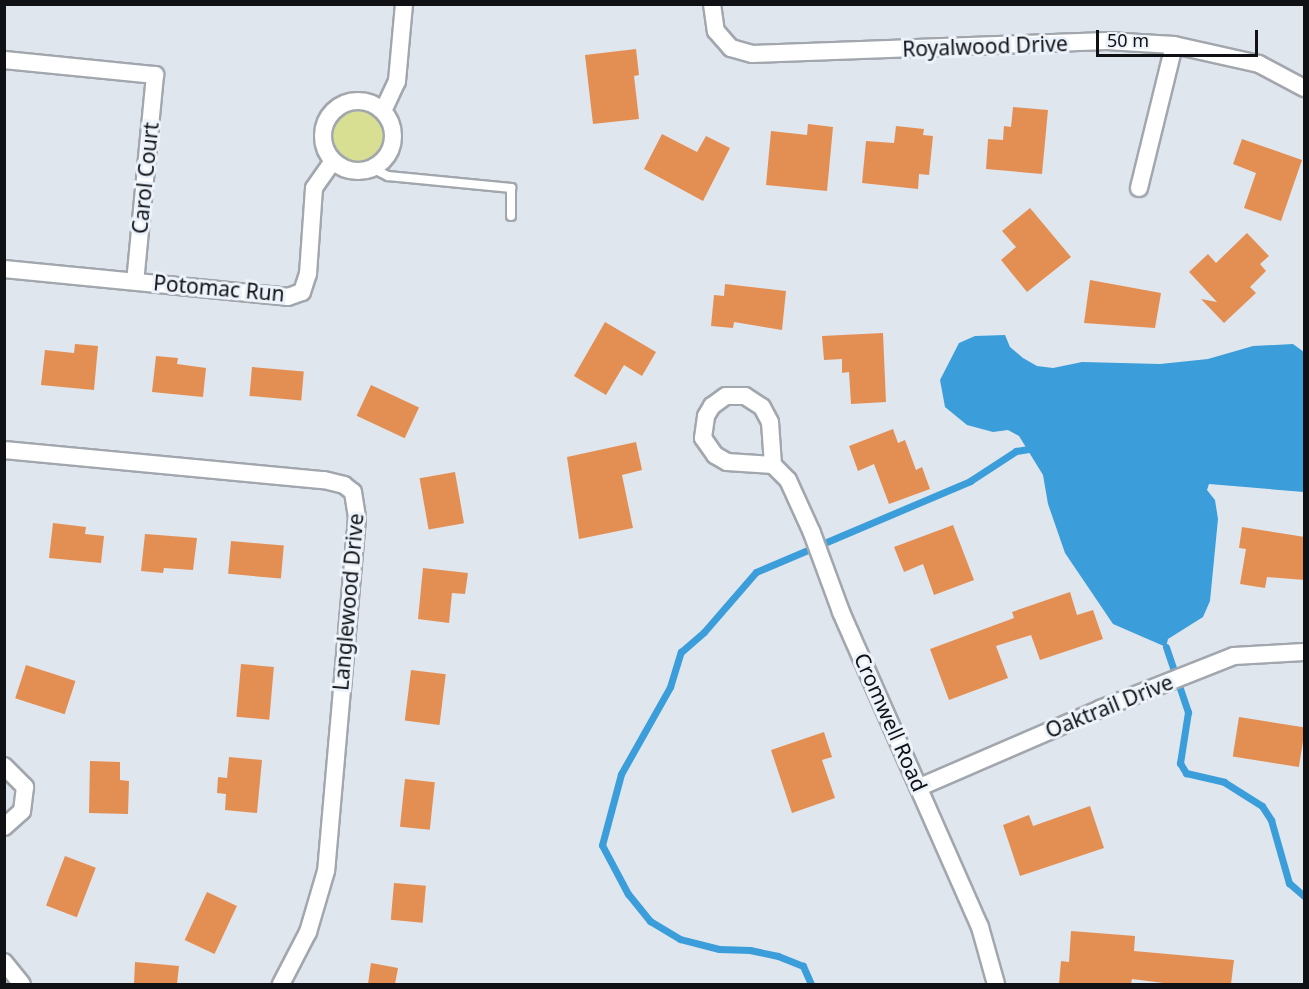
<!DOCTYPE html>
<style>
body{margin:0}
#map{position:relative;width:1309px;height:989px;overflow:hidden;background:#e0e6ee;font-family:"Noto Sans",sans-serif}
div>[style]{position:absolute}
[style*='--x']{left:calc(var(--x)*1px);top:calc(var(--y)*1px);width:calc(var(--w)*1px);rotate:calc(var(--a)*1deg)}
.green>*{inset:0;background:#d8df93}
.round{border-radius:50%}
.water>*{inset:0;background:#3b9eda}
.stream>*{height:7px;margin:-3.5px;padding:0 3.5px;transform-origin:3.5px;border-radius:3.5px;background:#3b9eda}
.building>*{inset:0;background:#e38f54;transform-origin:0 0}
.roads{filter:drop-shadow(2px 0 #a2a7ae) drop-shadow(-2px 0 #a2a7ae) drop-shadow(0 2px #a2a7ae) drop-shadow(0 -2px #a2a7ae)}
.lane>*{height:8px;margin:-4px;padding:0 4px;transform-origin:4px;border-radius:4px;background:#fff}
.street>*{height:16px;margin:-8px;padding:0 8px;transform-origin:8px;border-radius:8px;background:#fff}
.street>.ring{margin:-8px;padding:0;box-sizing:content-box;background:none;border:16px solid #fff;border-radius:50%}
span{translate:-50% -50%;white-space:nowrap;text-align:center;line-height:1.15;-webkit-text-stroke:6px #edf3fb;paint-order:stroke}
.street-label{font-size:21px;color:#0f1114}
.frame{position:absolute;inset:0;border:6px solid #0f1114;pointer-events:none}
.scale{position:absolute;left:1096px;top:30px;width:162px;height:27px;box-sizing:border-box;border:3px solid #0f1114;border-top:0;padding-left:8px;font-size:18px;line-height:21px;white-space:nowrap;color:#0f1114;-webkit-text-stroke:4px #edf3fb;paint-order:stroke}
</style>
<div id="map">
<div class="green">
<div class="round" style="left:331px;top:110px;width:52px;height:52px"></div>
</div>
<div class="water">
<div style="clip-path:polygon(1005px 335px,1010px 347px,1023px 358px,1037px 366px,1053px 368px,1082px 362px,1160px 364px,1208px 359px,1253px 346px,1293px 344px,1304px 352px,1304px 492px,1209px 484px,1207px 490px,1215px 500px,1218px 519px,1210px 601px,1203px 617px,1168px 639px,1166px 647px,1113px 624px,1065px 553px,1048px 504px,1043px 475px,1019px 436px,1008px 430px,993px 432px,967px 425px,945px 407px,940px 380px,959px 343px,975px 336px)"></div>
</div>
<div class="stream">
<div style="--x:1166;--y:647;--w:69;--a:71.3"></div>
<div style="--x:1188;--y:712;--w:52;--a:98.9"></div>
<div style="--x:1180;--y:763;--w:12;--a:59"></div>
<div style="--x:1186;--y:773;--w:39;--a:13"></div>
<div style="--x:1224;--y:782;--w:45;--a:32.3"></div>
<div style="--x:1262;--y:806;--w:17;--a:57"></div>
<div style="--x:1271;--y:820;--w:66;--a:74.1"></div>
<div style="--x:1289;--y:883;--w:20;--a:41"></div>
<div style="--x:811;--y:984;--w:20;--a:-114"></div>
<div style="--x:803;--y:966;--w:27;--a:-158"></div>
<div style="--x:778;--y:956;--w:29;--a:-168"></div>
<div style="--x:750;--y:950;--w:31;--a:-178"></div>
<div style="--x:719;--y:949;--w:40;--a:-165.6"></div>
<div style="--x:680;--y:939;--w:35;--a:-149"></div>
<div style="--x:650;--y:921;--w:35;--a:-129"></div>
<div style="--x:628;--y:894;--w:55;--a:-118"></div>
<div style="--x:602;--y:845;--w:73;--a:-75"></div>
<div style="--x:621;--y:774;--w:100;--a:-60.6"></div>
<div style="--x:670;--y:687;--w:37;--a:-73"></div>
<div style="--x:681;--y:652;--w:30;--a:-41"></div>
<div style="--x:704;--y:632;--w:79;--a:-49.1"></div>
<div style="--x:756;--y:572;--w:233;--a:-23"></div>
<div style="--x:970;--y:481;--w:55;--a:-33.1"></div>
<div style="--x:1016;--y:451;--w:13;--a:-9"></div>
</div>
<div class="building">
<div style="clip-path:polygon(636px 49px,639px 75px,634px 76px,639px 119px,593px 124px,585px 55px)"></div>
<div style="clip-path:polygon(1013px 107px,1048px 110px,1042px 174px,986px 169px,988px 139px,1003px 140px,1004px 126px,1011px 127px)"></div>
<div style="clip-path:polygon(808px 124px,833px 127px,827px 191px,766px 185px,771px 131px,807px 135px)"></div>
<div style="clip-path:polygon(896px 126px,924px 129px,923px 135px,933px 136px,929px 175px,919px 174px,918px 189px,862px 183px,866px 141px,894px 143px)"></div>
<div style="clip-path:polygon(662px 134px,697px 152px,706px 136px,730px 148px,703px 201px,644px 169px)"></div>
<div style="clip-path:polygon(1242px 139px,1302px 160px,1281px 221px,1244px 208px,1256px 173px,1233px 164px)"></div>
<div style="clip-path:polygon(1030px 208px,1071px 257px,1027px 292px,1001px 260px,1016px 247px,1002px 231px)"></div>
<div style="clip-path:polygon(1247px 233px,1269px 256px,1260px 264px,1266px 271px,1250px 287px,1256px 293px,1224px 323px,1201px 299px,1217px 302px,1189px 272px,1208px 254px,1216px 263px)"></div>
<div style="clip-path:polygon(1090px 280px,1161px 293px,1155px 328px,1084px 323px)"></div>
<div style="clip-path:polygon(725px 284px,786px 291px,782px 330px,734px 322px,733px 328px,711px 326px,714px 295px,724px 296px)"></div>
<div style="clip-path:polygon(605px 322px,656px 352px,642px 376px,624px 365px,606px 395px,574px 376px)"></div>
<div style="clip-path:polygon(883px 333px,886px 402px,851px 404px,849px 372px,842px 373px,842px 359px,824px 360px,822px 336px)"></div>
<div style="clip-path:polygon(75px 344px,98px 346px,94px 390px,41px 385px,45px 350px,74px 353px)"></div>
<div style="clip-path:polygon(156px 356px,178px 358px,177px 364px,206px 368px,203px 397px,152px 392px)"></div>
<div style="left:252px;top:367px;width:52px;height:29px;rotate:5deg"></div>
<div style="left:371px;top:385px;width:53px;height:34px;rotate:25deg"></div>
<div style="clip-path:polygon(893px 429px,898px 443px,905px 440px,916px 470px,922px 467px,930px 489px,889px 504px,874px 464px,858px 471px,849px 446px)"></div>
<div style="clip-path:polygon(636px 442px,642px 470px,622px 475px,633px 528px,579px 539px,567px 457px)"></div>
<div style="left:455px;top:472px;width:52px;height:36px;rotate:80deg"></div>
<div style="clip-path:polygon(53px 523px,86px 527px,85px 534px,104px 536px,101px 563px,49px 558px)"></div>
<div style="clip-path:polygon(953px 525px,974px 580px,934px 595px,923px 564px,904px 572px,894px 547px)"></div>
<div style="clip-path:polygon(1242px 527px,1305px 537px,1305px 580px,1267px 577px,1265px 588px,1240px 584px,1246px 549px,1239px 548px)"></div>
<div style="clip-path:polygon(145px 534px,197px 538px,193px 570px,164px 568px,163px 573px,141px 571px)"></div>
<div style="left:231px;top:541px;width:53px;height:33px;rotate:5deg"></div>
<div style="clip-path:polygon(423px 568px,468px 573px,465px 594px,452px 593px,449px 623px,418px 619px)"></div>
<div style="clip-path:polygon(1070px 592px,1077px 615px,1093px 610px,1103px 639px,1040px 660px,1031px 635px,996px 646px,1008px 678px,949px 700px,930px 649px,1014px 618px,1012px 612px)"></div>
<div style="left:241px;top:664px;width:33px;height:53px;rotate:5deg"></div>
<div style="left:26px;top:665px;width:52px;height:35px;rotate:18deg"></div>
<div style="left:411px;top:670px;width:35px;height:51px;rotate:7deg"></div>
<div style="left:1239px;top:717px;width:67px;height:40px;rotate:9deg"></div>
<div style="clip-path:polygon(824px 732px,832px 757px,822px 760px,835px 798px,792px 813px,771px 750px)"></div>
<div style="clip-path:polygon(229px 757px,262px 760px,257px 813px,225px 810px,226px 794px,217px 793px,218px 777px,227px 778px)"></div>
<div style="clip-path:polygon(90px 761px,120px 762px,120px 780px,129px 781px,128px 814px,89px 813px)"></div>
<div style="left:405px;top:779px;width:30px;height:48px;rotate:6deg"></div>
<div style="clip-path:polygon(1090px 806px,1104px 848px,1020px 876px,1003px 825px,1029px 815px,1033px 826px)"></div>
<div style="left:65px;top:856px;width:33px;height:53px;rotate:21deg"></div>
<div style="left:394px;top:883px;width:32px;height:37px;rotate:5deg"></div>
<div style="left:207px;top:892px;width:33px;height:53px;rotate:25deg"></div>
<div style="clip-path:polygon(1071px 931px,1135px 936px,1134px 951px,1234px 960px,1231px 984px,1171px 984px,1132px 979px,1131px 984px,1059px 984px,1061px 961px,1069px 962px)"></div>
<div style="clip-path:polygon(135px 962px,179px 966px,177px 984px,134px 984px)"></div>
<div style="clip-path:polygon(371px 963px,398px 968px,395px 984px,368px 984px)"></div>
</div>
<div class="roads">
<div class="lane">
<div style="--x:372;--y:168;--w:18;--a:27"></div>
<div style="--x:388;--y:176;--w:124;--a:5.6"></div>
<div style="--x:511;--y:188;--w:28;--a:90"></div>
</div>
<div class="street">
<div style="--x:712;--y:4;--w:27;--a:82"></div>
<div style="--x:716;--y:31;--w:23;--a:49"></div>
<div style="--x:731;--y:48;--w:22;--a:16"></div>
<div style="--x:752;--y:54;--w:355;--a:-2.1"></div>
<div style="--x:1107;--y:41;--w:67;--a:3.4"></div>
<div style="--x:1174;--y:45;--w:87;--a:12.6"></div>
<div style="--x:1259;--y:64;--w:51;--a:28.1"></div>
<div style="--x:4;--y:60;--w:152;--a:5.7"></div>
<div style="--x:155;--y:75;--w:207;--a:95.5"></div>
<div class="ring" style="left:323px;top:101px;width:54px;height:54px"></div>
<div style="--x:383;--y:111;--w:33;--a:-65"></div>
<div style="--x:397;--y:81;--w:77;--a:-84.8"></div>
<div style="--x:1139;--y:188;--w:147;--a:-76.2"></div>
<div style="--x:4;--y:269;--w:285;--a:5.6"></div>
<div style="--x:288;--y:297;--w:15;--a:-20"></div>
<div style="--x:302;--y:292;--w:19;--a:-72"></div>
<div style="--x:308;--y:274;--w:86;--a:-86"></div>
<div style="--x:314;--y:188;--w:33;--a:-55"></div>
<div style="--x:4;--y:450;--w:321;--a:5.4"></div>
<div style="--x:324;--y:480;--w:21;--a:14"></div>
<div style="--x:344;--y:485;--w:11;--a:38"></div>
<div style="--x:353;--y:492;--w:26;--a:81"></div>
<div style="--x:357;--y:518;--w:354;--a:95"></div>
<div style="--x:326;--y:871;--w:64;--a:106.4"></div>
<div style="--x:308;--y:932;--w:59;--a:117.4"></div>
<div style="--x:773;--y:465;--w:46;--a:-176.3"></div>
<div style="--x:727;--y:462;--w:14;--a:-150"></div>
<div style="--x:715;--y:455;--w:21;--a:-125"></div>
<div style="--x:703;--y:438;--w:22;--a:-82"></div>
<div style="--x:706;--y:416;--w:12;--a:-59"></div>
<div style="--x:712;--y:406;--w:17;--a:-36"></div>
<div style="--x:726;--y:396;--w:19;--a:0"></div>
<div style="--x:745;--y:396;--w:20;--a:33"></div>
<div style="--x:762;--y:407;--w:17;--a:62"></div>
<div style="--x:770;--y:422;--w:43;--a:86"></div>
<div style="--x:773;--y:465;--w:21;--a:45"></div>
<div style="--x:788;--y:480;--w:58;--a:65.6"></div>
<div style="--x:812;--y:533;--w:84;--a:69.8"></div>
<div style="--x:841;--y:612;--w:344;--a:66.2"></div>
<div style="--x:980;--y:927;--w:59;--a:74.3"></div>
<div style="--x:4;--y:766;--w:30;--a:45"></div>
<div style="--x:25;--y:787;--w:24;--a:97"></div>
<div style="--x:22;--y:811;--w:24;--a:138"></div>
<div style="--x:920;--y:787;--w:196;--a:-23.4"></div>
<div style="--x:1100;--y:709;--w:144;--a:-21.6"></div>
<div style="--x:1234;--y:656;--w:70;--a:-3.3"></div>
<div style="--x:4;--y:962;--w:28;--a:51"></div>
</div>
</div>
<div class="street-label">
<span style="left:985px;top:46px;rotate:-2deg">Royalwood Drive</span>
<span style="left:145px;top:178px;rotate:-84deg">Carol Court</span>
<span style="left:219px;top:288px;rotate:5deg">Potomac Run</span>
<span style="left:348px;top:602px;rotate:-85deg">Langlewood Drive</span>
<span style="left:1109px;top:706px;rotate:-22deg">Oaktrail Drive</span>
<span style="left:891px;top:722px;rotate:66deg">Cromwell Road</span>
</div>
<div class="frame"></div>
<div class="scale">50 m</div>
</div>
